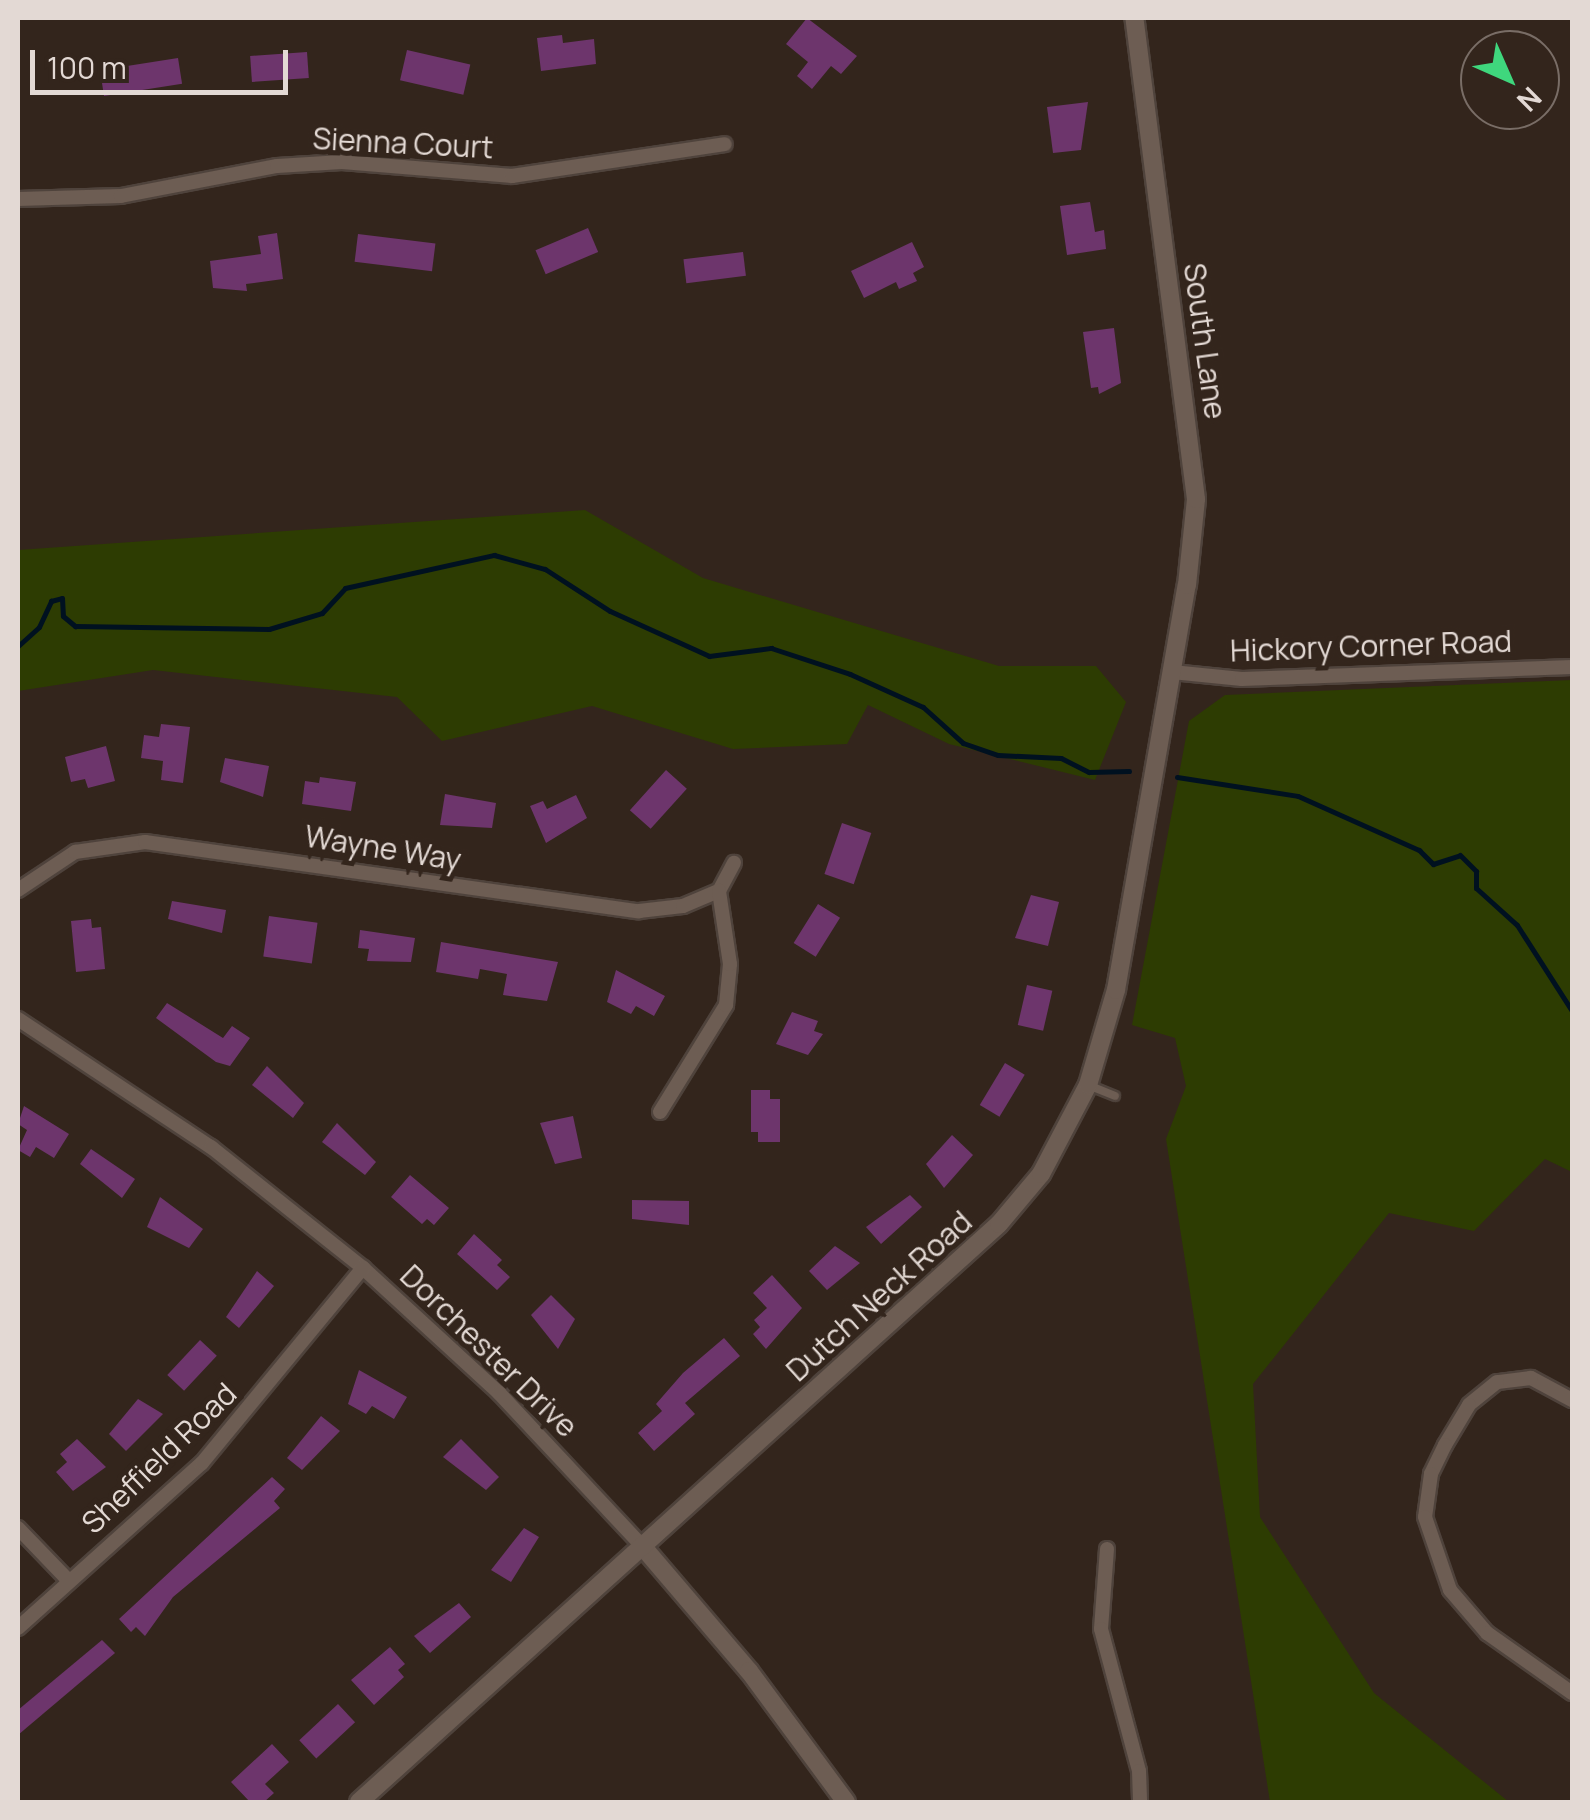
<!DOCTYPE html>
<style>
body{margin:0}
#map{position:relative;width:1590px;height:1820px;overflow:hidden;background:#33251c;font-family:Manrope,sans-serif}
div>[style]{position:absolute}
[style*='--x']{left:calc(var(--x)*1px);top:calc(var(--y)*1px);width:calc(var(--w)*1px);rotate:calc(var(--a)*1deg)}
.green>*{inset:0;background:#2d3c02}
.stream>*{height:5px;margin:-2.5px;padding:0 2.5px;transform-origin:2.5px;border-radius:2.5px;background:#001120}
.building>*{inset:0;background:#6d356c;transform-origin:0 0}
.roads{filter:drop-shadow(2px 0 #4f433c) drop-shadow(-2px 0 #4f433c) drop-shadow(0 2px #4f433c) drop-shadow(0 -2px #4f433c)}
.service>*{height:8px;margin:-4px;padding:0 4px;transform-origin:4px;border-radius:4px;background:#6d5d53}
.minor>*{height:14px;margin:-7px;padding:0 7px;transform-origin:7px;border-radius:7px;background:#6d5d53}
.tertiary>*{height:18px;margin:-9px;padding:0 9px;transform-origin:9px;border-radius:9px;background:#6d5d53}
span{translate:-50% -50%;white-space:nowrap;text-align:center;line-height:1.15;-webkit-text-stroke:10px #33251c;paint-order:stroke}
.street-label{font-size:30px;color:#e3d9d4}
.frame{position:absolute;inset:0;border:20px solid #e3d9d4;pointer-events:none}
.north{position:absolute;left:1460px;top:30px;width:100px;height:100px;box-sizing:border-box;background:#33251c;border:2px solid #796d66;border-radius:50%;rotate:135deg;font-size:28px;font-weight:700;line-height:40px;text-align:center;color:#e3d9d4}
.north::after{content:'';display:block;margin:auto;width:35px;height:45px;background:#3fd77d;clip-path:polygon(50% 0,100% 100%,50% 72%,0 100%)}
.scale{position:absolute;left:30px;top:50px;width:258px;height:45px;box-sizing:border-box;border:5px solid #e3d9d4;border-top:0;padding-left:12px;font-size:30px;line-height:35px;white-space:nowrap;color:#e3d9d4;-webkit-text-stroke:8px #33251c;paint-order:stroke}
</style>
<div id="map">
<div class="green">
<div style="clip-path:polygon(585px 510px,703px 578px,999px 666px,1096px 666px,1126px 702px,1095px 780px,949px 744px,868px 705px,847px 744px,733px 749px,592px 706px,442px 741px,397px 697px,153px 670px,18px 691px,18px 550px)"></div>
<div style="clip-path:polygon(1572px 680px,1572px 1172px,1545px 1159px,1474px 1231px,1389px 1213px,1253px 1384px,1260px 1517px,1374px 1693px,1509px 1802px,1270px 1802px,1166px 1139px,1186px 1086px,1175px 1038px,1132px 1025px,1189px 721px,1225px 695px)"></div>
</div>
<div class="stream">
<div style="--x:18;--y:646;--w:28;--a:-42"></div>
<div style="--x:39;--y:627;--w:29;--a:-65"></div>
<div style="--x:51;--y:601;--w:11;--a:-15"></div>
<div style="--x:62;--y:598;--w:18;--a:87"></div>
<div style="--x:63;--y:616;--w:16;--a:40"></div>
<div style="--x:75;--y:626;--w:194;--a:0.9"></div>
<div style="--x:269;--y:629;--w:55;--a:-16.8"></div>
<div style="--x:322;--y:613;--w:34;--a:-47"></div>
<div style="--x:345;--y:588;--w:153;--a:-12.5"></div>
<div style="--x:494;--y:555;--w:53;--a:15.4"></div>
<div style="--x:545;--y:569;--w:77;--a:32.9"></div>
<div style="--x:610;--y:611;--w:109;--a:24.4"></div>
<div style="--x:709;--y:656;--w:63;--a:-7.4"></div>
<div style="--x:771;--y:648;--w:83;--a:18.2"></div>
<div style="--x:850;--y:674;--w:80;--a:24.3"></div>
<div style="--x:923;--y:707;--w:54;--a:42"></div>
<div style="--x:963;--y:743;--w:37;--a:19"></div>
<div style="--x:998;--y:755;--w:63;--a:2.7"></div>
<div style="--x:1061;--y:758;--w:31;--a:27"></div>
<div style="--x:1089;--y:772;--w:40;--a:-1.4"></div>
<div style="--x:1177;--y:777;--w:122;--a:8.9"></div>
<div style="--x:1298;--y:796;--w:133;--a:24.1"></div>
<div style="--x:1419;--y:850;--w:20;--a:45"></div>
<div style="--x:1433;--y:864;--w:28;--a:-18"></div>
<div style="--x:1460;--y:855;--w:23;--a:45"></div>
<div style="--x:1476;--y:871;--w:17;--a:90"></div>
<div style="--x:1476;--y:888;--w:55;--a:42.1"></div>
<div style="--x:1517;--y:925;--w:102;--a:57.4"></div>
</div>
<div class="building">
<div style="clip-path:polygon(807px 18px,857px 56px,841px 74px,831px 66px,812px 89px,797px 76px,808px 62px,786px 44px)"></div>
<div style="clip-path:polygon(562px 35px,563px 43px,594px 39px,596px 64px,541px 71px,537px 38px)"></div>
<div style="left:407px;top:50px;width:65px;height:31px;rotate:13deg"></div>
<div style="left:307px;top:52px;width:26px;height:57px;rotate:86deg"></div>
<div style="left:178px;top:58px;width:26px;height:79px;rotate:81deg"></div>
<div style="clip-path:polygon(1088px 102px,1081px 150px,1053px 153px,1047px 107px)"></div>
<div style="clip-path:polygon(1090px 202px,1095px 232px,1104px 230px,1106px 249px,1067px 255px,1060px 206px)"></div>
<div style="left:588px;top:228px;width:26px;height:57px;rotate:67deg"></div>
<div style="clip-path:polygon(277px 233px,283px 279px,246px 284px,247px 291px,213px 288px,210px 261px,261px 254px,258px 236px)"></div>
<div style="left:358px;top:234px;width:78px;height:28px;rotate:7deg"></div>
<div style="clip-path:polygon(912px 242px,924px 267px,913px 273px,917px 281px,899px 289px,896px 282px,864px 298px,851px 271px)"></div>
<div style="left:743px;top:252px;width:24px;height:60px;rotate:83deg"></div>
<div style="clip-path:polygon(1114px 328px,1121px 383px,1099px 394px,1098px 387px,1091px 388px,1083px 332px)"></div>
<div style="clip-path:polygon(161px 724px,190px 727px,183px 783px,161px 780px,163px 761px,141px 758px,144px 735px,159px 737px)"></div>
<div style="clip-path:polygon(106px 746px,115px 781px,88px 788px,85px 779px,71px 782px,65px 757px)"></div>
<div style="clip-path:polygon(225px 758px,269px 766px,263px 797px,220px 782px)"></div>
<div style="left:666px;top:770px;width:28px;height:54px;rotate:42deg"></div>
<div style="clip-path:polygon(320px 777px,356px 782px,351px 811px,302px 804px,305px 781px,319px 783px)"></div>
<div style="clip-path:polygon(445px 794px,496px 803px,492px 828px,440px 825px)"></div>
<div style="clip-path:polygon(576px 795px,587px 818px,546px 843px,530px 806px,543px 801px,547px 809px)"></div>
<div style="left:842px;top:823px;width:31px;height:54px;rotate:19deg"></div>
<div style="clip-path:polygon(1031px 895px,1059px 902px,1048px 946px,1015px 938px)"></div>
<div style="clip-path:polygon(172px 901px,226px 910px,222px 933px,168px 919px)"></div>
<div style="left:818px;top:904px;width:26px;height:46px;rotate:32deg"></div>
<div style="left:269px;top:916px;width:49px;height:41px;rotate:8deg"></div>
<div style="clip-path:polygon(91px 919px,92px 928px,101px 927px,105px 969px,76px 972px,71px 921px)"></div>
<div style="clip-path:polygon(360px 930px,415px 938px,411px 962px,367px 961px,369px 949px,358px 948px)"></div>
<div style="clip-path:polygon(441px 942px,558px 962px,547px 1001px,503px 995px,507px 974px,480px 969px,478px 979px,436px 972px)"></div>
<div style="clip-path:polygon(616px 970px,665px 996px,654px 1016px,636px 1006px,631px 1014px,607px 1002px)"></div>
<div style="left:1027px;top:985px;width:26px;height:41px;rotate:13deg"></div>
<div style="clip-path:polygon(167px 1003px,223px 1038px,232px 1026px,250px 1038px,230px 1066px,216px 1062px,156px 1018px)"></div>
<div style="clip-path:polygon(792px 1012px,818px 1021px,814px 1031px,823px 1034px,808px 1055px,776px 1044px)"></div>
<div style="left:1005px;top:1063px;width:23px;height:49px;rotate:31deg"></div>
<div style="clip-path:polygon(267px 1066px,304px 1103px,293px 1118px,252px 1085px)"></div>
<div style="clip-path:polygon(751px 1090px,770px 1090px,770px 1099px,780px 1099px,780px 1142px,758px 1142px,758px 1132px,751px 1132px)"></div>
<div style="clip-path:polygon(24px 1106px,69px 1134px,54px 1158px,36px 1147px,30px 1157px,18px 1150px,27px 1130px,18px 1124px)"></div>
<div style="clip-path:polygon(573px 1116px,582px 1158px,555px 1164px,540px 1123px)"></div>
<div style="clip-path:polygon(337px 1123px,376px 1162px,365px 1175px,322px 1142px)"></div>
<div style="clip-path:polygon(952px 1135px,973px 1155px,944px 1188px,926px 1164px)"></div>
<div style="clip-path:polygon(91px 1149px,135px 1179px,122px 1198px,80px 1164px)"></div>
<div style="clip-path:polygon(410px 1175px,449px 1208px,434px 1225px,427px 1219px,422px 1224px,391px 1197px)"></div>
<div style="clip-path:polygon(910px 1195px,922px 1207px,881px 1244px,866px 1227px)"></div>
<div style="clip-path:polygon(160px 1197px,203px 1229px,189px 1248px,147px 1227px)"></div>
<div style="clip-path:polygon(632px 1200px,689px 1201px,689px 1225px,632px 1219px)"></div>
<div style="clip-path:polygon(474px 1234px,502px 1260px,497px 1265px,510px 1277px,497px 1290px,457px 1254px)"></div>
<div style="clip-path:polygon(835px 1246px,860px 1263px,827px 1290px,809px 1271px)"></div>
<div style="clip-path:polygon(257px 1271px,274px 1286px,239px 1328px,226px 1317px)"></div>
<div style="clip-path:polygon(772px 1275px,802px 1308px,766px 1349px,753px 1334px,760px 1327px,754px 1320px,767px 1308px,753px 1293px)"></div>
<div style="clip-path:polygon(551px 1295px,575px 1319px,558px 1349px,531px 1315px)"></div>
<div style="clip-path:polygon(724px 1338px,740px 1356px,685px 1403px,695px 1414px,654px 1451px,638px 1433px,662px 1411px,656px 1404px,683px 1373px)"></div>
<div style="left:200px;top:1340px;width:23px;height:48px;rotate:43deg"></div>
<div style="clip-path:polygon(359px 1370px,407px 1397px,394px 1419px,372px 1406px,366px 1414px,348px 1404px)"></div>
<div style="clip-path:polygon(138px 1399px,163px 1414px,126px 1451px,109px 1434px)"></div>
<div style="clip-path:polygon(321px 1416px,340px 1431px,302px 1470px,287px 1458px)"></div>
<div style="clip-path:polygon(77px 1439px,106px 1467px,73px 1491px,56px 1472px,67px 1462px,60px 1454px)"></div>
<div style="clip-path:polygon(461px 1439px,499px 1477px,486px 1490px,443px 1457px)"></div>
<div style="clip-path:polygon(272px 1477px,285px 1489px,274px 1501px,280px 1508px,173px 1597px,145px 1636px,136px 1627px,131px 1632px,119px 1619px)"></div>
<div style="clip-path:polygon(524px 1528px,539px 1537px,511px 1582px,491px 1570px)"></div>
<div style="clip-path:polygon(459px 1603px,471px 1617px,430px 1653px,414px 1636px)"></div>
<div style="clip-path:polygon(102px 1640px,115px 1653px,18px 1735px,18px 1710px)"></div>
<div style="clip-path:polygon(390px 1647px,405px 1664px,398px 1670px,404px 1677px,374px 1705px,351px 1680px)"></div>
<div style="left:338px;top:1704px;width:25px;height:53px;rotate:47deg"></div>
<div style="clip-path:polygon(272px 1744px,289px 1762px,265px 1784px,274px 1793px,264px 1802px,250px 1802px,231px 1782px)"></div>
</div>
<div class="roads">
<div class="service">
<div style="--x:1088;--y:1085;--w:29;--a:22"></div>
</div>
<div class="minor">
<div style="--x:18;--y:199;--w:103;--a:-1.7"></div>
<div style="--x:121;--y:196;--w:159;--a:-10.9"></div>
<div style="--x:277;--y:166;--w:65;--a:-3.5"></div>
<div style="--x:342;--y:162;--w:171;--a:4.7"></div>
<div style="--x:512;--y:176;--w:215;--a:-8.5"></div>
<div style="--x:1172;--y:672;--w:70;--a:5.7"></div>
<div style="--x:1242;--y:679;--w:330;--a:-2.1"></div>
<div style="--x:18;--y:890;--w:69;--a:-33.7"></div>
<div style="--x:75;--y:852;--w:71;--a:-8.1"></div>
<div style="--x:145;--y:842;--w:499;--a:8"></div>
<div style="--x:639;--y:911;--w:44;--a:-6.5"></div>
<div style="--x:683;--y:906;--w:39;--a:-23"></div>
<div style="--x:719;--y:891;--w:32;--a:-62"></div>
<div style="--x:18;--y:1019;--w:232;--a:33.6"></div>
<div style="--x:211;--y:1147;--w:194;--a:38.5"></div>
<div style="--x:363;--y:1268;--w:185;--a:42.6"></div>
<div style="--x:499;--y:1393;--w:211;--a:46.9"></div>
<div style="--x:660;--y:1112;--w:126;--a:-58.3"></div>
<div style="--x:726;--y:1005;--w:41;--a:-84.4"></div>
<div style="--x:730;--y:964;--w:74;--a:-98.6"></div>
<div style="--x:1572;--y:1400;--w:47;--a:-151.8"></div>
<div style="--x:1531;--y:1378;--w:34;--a:173"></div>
<div style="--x:1497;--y:1382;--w:36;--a:141"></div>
<div style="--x:1469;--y:1405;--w:47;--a:121"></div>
<div style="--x:1445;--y:1445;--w:32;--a:116"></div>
<div style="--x:1431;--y:1474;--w:43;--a:97.9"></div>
<div style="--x:1425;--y:1517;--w:77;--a:71.1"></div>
<div style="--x:1450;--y:1590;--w:57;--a:49.3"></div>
<div style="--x:1487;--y:1633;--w:104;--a:35.2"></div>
<div style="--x:18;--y:1528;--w:74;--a:46.1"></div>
<div style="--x:1107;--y:1549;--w:80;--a:94.3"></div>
<div style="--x:1101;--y:1629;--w:147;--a:75"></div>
<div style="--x:1139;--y:1771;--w:31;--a:88"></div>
<div style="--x:18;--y:1628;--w:247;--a:-41.9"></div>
<div style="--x:202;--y:1463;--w:253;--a:-50.5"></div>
</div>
<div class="tertiary">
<div style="--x:643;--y:1547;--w:163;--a:49.5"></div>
<div style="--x:749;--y:1671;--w:163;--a:53.5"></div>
<div style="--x:359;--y:1802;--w:862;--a:-42.09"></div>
<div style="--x:999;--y:1224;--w:65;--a:-50"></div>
<div style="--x:1041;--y:1174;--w:101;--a:-62.2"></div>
<div style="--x:1088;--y:1085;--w:99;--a:-73.6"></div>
<div style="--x:1116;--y:990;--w:411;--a:-80.1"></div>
<div style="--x:1187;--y:585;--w:86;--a:-84"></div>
<div style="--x:1196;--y:499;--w:485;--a:-97.3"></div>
</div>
</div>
<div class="street-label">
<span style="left:403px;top:143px;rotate:3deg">Sienna Court</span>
<span style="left:1205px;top:341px;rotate:82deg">South Lane</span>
<span style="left:1371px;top:646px;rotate:-2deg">Hickory Corner Road</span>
<span style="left:383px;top:848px;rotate:9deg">Wayne Way</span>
<span style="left:879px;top:1296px;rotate:-42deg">Dutch Neck Road</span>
<span style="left:489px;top:1351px;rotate:44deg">Dorchester Drive</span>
<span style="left:159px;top:1458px;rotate:-44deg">Sheffield Road</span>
</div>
<div class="frame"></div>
<div class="north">N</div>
<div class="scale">100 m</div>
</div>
